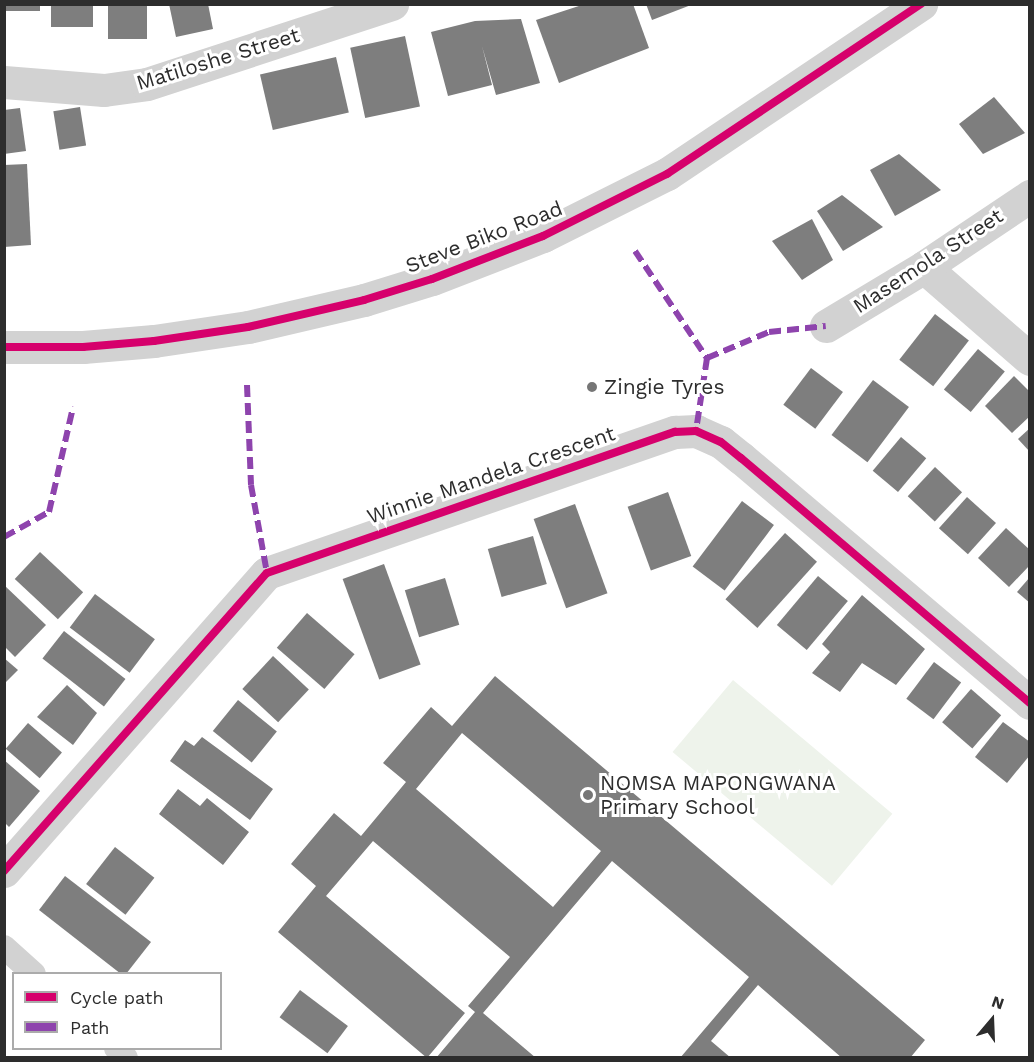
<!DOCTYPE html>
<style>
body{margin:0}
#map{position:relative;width:1034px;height:1062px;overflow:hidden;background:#fff;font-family:"Work Sans",sans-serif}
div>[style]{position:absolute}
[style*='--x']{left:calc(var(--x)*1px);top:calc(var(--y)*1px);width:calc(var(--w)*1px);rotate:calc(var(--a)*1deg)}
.green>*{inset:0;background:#eef3eb;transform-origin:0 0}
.building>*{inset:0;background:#7e7e7e;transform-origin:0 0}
.service>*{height:24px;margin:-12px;padding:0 12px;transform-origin:12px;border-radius:12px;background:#d2d2d2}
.minor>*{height:33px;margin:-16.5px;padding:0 16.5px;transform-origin:16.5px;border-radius:16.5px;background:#d2d2d2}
.tertiary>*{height:33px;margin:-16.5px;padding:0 16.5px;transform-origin:16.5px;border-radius:16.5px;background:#d2d2d2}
.quiet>*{height:6px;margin-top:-3px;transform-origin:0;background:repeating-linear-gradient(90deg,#8e44ad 0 12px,transparent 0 18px)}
.cycleway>*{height:8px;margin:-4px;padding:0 4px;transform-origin:4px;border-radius:4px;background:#d6006c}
.dots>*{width:16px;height:16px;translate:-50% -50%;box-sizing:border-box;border:3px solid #fff;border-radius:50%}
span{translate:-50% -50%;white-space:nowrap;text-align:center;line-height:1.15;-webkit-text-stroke:6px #fff;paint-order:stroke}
.street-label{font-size:21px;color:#2d2d2d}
.poi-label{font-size:21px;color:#2d2d2d}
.left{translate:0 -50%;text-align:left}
.frame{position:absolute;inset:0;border:6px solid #2d2d2d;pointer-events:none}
.legend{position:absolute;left:12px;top:972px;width:210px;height:78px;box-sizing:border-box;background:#fff;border:2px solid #ababab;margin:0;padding:8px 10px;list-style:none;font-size:18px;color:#2d2d2d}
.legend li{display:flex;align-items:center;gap:12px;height:30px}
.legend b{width:30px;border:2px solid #ababab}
.north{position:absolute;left:962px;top:990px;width:60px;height:60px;-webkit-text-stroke:4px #fff;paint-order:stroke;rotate:19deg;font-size:16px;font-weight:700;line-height:24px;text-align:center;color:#2d2d2d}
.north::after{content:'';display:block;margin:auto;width:21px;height:27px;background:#2d2d2d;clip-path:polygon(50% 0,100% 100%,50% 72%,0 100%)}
</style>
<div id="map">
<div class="green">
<div style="left:733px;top:680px;width:208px;height:94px;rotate:40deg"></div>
</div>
<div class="building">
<div style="left:4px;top:4px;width:36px;height:7px"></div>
<div style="left:51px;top:4px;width:42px;height:23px"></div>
<div style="clip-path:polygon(169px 4px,208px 4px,213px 29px,176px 37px)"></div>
<div style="clip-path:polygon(585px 4px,633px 4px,649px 48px,559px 83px,536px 20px)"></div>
<div style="clip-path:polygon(646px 4px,691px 4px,691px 5px,652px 20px)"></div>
<div style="left:108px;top:5px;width:39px;height:34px"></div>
<div style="clip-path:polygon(521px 19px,540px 83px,496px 95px,482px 46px,492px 85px,448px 96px,431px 32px,475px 21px)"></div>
<div style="left:405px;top:36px;width:72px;height:56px;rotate:78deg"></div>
<div style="left:336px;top:57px;width:57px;height:78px;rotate:77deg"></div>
<div style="clip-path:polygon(994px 97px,1025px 133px,983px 154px,959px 124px)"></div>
<div style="left:80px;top:107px;width:39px;height:27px;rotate:81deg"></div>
<div style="clip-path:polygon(20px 108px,26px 151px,4px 154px,4px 110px)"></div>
<div style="clip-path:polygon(899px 154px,941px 190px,895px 216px,870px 170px)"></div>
<div style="clip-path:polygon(27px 164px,31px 245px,4px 247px,4px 165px)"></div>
<div style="clip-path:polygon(842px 195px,883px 227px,843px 251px,817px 211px)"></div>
<div style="clip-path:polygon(812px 219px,833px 260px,802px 280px,772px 241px)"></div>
<div style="left:935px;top:314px;width:43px;height:58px;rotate:38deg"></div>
<div style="left:978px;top:349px;width:35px;height:53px;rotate:40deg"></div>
<div style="left:811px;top:368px;width:40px;height:46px;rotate:37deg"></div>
<div style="clip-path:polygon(1014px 376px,1030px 392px,1030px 416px,1012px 433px,985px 406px)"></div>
<div style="left:873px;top:380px;width:45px;height:69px;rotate:37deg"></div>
<div style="clip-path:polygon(1030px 428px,1030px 452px,1018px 439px)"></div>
<div style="left:901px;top:437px;width:33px;height:44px;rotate:40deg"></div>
<div style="left:935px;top:467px;width:37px;height:40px;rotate:43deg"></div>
<div style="left:668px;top:492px;width:68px;height:43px;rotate:70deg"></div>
<div style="left:967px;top:497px;width:39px;height:42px;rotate:42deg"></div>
<div style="left:742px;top:501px;width:40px;height:82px;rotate:37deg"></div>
<div style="left:575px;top:504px;width:95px;height:44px;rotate:70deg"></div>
<div style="clip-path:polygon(1006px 528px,1030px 550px,1030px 565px,1009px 587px,978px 558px)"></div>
<div style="left:785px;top:533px;width:43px;height:89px;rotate:42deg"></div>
<div style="left:533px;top:536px;width:50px;height:47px;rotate:74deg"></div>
<div style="left:40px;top:552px;width:59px;height:37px;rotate:43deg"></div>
<div style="left:384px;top:564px;width:107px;height:44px;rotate:70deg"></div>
<div style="left:818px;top:576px;width:39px;height:64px;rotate:40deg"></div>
<div style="clip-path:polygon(1030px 577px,1030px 603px,1017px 592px)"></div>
<div style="left:445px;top:578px;width:49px;height:42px;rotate:73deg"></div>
<div style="clip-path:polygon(4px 585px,46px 625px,15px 657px,4px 646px)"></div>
<div style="left:95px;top:594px;width:75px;height:42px;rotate:37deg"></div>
<div style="clip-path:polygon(862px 595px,925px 649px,896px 685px,862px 663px,840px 692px,812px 673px,830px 652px,822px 644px)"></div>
<div style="left:307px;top:613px;width:63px;height:46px;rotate:41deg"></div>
<div style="left:64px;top:631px;width:78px;height:35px;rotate:38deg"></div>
<div style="left:273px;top:656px;width:49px;height:45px;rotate:43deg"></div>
<div style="clip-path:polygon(4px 658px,18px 670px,4px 684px)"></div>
<div style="left:934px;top:662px;width:34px;height:46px;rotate:37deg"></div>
<div style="clip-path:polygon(evenodd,495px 676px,925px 1040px,910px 1058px,842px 1058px,758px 985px,711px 1041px,731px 1058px,680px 1058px,749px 977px,612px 861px,483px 1013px,536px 1058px,436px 1058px,475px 1012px,468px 1006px,510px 957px,373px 841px,326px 896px,465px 1013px,427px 1058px,278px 932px,316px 886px,291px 864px,334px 813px,361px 836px,406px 782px,383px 763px,431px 707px,452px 726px,495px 676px,462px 733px,601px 851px,553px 907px,416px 789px,462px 733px)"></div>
<div style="clip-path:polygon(67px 685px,97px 713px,73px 745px,37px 717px)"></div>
<div style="left:971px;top:689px;width:40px;height:44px;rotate:41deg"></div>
<div style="left:238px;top:700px;width:50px;height:40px;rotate:39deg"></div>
<div style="clip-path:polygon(1003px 722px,1030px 742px,1030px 755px,1007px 783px,975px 757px)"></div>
<div style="left:28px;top:723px;width:45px;height:34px;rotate:41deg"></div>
<div style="clip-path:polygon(202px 737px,273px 789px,250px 820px,170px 761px,185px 740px,194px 746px)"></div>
<div style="clip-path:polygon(4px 760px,40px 791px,9px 827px,4px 822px)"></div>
<div style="clip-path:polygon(178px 789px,200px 806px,207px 798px,249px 832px,223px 865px,159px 814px)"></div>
<div style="left:115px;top:847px;width:50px;height:47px;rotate:38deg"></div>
<div style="clip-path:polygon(65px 876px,151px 942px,126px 974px,121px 974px,39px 910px)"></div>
<div style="left:300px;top:990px;width:60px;height:34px;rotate:37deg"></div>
</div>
<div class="service">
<div style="--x:4;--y:947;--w:40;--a:42"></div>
<div style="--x:116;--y:1048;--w:14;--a:45"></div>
</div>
<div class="minor">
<div style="--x:4;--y:82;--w:100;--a:4.6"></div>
<div style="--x:104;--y:90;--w:43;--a:-7.9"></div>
<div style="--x:147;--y:84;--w:258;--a:-18.1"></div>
<div style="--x:924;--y:267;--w:140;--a:41"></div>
<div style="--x:826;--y:326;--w:114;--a:-31"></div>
<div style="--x:924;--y:267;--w:128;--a:-33.8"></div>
<div style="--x:4;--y:871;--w:397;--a:-48.6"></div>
<div style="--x:267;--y:573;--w:432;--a:-19.1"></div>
<div style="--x:675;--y:432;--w:21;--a:-3"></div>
<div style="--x:696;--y:431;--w:27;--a:24"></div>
<div style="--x:721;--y:442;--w:26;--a:39"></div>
<div style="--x:741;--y:458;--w:379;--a:40.3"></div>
</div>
<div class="tertiary">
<div style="--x:4;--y:347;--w:79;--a:0"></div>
<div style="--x:83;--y:347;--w:71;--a:-4.8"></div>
<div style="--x:154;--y:341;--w:95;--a:-8.5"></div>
<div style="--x:248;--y:327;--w:119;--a:-13.1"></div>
<div style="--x:364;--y:300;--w:71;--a:-17.2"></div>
<div style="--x:432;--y:279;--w:119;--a:-21.2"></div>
<div style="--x:543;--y:236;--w:139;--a:-26.6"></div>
<div style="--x:667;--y:174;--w:306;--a:-33.8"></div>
</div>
<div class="quiet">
<div style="--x:635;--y:251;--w:129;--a:56.1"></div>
<div style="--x:707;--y:358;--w:74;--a:98.6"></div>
<div style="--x:707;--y:358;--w:67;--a:-22.8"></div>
<div style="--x:769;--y:332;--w:57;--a:-6"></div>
<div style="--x:247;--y:385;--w:100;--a:87.7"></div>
<div style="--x:251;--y:485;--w:89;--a:79.7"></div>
<div style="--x:4;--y:537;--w:51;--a:-29.1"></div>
<div style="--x:49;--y:512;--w:108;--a:-77.1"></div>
</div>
<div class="cycleway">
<div style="--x:4;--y:347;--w:79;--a:0"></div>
<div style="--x:83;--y:347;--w:71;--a:-4.8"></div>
<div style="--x:154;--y:341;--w:95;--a:-8.5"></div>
<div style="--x:248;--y:327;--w:119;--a:-13.1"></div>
<div style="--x:364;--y:300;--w:71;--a:-17.2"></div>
<div style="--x:432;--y:279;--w:119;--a:-21.2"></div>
<div style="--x:543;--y:236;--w:139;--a:-26.6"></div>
<div style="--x:667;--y:174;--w:306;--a:-33.8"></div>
<div style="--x:4;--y:871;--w:397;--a:-48.6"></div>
<div style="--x:267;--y:573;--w:432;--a:-19.1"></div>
<div style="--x:675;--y:432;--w:21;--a:-3"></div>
<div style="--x:696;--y:431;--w:27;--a:24"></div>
<div style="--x:721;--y:442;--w:26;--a:39"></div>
<div style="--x:741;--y:458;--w:379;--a:40.3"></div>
</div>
<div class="dots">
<div style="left:592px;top:387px;background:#767676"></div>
<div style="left:588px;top:795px;background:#767676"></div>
</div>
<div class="street-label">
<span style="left:218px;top:59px;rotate:-17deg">Matiloshe Street</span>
<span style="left:484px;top:237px;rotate:-21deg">Steve Biko Road</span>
<span style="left:928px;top:261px;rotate:-33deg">Masemola Street</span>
<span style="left:491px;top:475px;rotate:-19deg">Winnie Mandela Crescent</span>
</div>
<div class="poi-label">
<span class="left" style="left:604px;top:387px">Zingie Tyres</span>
<span class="left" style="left:600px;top:795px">NOMSA MAPONGWANA<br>Primary School</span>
</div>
<div class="frame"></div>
<ul class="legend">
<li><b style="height:8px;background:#d6006c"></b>Cycle path</li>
<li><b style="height:8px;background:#8e44ad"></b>Path</li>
</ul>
<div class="north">N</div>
</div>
